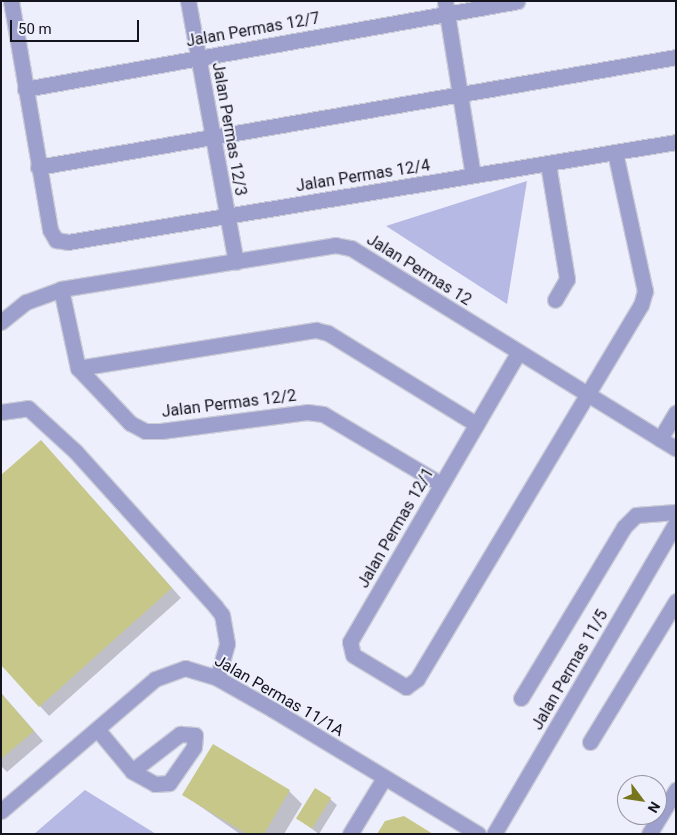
<!DOCTYPE html>
<style>
body{margin:0}
#map{position:relative;width:677px;height:835px;overflow:hidden;background:#eeeffc;font-family:Roboto,sans-serif}
div>[style]{position:absolute}
[style*='--x']{left:calc(var(--x)*1px);top:calc(var(--y)*1px);width:calc(var(--w)*1px);rotate:calc(var(--a)*1deg)}
.green>*{inset:0;background:#b6b9e3}
.shadow>*{inset:0;background:#0003}
.building>*{inset:0;background:#c6c789;transform-origin:0 0}
.roads{filter:drop-shadow(1px 0 #cbccd8) drop-shadow(-1px 0 #cbccd8) drop-shadow(0 1px #cbccd8) drop-shadow(0 -1px #cbccd8)}
.minor>*{height:15px;margin:-7.5px;padding:0 7.5px;transform-origin:7.5px;border-radius:7.5px;background:#9da0cc}
span{translate:-50% -50%;white-space:nowrap;text-align:center;line-height:1.15;-webkit-text-stroke:4px #eeeffc;paint-order:stroke}
.street-label{font-size:16px;color:#13141e}
.frame{position:absolute;inset:0;border:2px solid #13141e;pointer-events:none}
.north{position:absolute;left:617px;top:775px;width:50px;height:50px;box-sizing:border-box;background:#eeeffc;border:1px solid #9697a3;border-radius:50%;rotate:121deg;font-size:14px;font-weight:700;line-height:20px;text-align:center;color:#13141e}
.north::after{content:'';display:block;margin:auto;width:18px;height:22px;background:#77761c;clip-path:polygon(50% 0,100% 100%,50% 72%,0 100%)}
.scale{position:absolute;left:10px;top:20px;width:129px;height:22px;box-sizing:border-box;border:2px solid #13141e;border-top:0;padding-left:6px;font-size:15px;line-height:18px;white-space:nowrap;color:#13141e;-webkit-text-stroke:4px #eeeffc;paint-order:stroke}
</style>
<div id="map">
<div class="green">
<div style="clip-path:polygon(527px 181px,507px 304px,386px 226px)"></div>
<div style="clip-path:polygon(85px 790px,156px 834px,34px 834px)"></div>
</div>
<div class="shadow">
<div style="clip-path:polygon(50px 451px,181px 598px,49px 716px,1px 663px)"></div>
<div style="clip-path:polygon(1px 693px,43px 741px,7px 772px,1px 766px)"></div>
<div style="clip-path:polygon(289px 791px,302px 804px,284px 834px,240px 834px,184px 795px)"></div>
<div style="clip-path:polygon(330px 799px,337px 805px,319px 834px,297px 818px)"></div>
</div>
<div class="building">
<div style="clip-path:polygon(41px 440px,172px 588px,39px 707px,1px 665px,1px 475px)"></div>
<div style="clip-path:polygon(1px 693px,34px 731px,1px 759px)"></div>
<div style="clip-path:polygon(213px 744px,290px 790px,264px 834px,247px 834px,182px 795px)"></div>
<div style="left:315px;top:788px;width:19px;height:36px;rotate:32deg"></div>
<div style="clip-path:polygon(404px 816px,433px 834px,377px 834px,385px 821px)"></div>
</div>
<div class="roads">
<div class="minor">
<div style="--x:11;--y:1;--w:232;--a:80.3"></div>
<div style="--x:50;--y:230;--w:12;--a:59"></div>
<div style="--x:56;--y:240;--w:12;--a:9"></div>
<div style="--x:68;--y:242;--w:616;--a:-9.34"></div>
<div style="--x:188;--y:1;--w:265;--a:79.6"></div>
<div style="--x:445;--y:1;--w:176;--a:80.9"></div>
<div style="--x:25;--y:89;--w:500;--a:-10.1"></div>
<div style="--x:548;--y:164;--w:117;--a:80.6"></div>
<div style="--x:567;--y:279;--w:24;--a:120"></div>
<div style="--x:38;--y:167;--w:647;--a:-9.78"></div>
<div style="--x:61;--y:289;--w:81;--a:77.9"></div>
<div style="--x:78;--y:368;--w:76;--a:46.6"></div>
<div style="--x:130;--y:423;--w:17;--a:28"></div>
<div style="--x:145;--y:431;--w:16;--a:0"></div>
<div style="--x:161;--y:431;--w:147;--a:-7.4"></div>
<div style="--x:307;--y:412;--w:16;--a:7"></div>
<div style="--x:323;--y:414;--w:137;--a:30.7"></div>
<div style="--x:1;--y:322;--w:32;--a:-39"></div>
<div style="--x:26;--y:302;--w:37;--a:-20"></div>
<div style="--x:61;--y:289;--w:278;--a:-9.1"></div>
<div style="--x:335;--y:245;--w:16;--a:11"></div>
<div style="--x:351;--y:248;--w:382;--a:31.7"></div>
<div style="--x:518;--y:353;--w:334;--a:120.2"></div>
<div style="--x:350;--y:642;--w:13;--a:77"></div>
<div style="--x:353;--y:655;--w:62;--a:31.1"></div>
<div style="--x:406;--y:687;--w:14;--a:-36"></div>
<div style="--x:417;--y:679;--w:436;--a:-59.1"></div>
<div style="--x:641;--y:305;--w:15;--a:-74"></div>
<div style="--x:645;--y:291;--w:142;--a:-102.2"></div>
<div style="--x:78;--y:368;--w:241;--a:-9.1"></div>
<div style="--x:316;--y:330;--w:12;--a:14"></div>
<div style="--x:328;--y:333;--w:174;--a:31.6"></div>
<div style="--x:1;--y:412;--w:27;--a:-8"></div>
<div style="--x:28;--y:408;--w:64;--a:42.5"></div>
<div style="--x:75;--y:451;--w:209;--a:47.9"></div>
<div style="--x:215;--y:606;--w:11;--a:52"></div>
<div style="--x:222;--y:615;--w:29;--a:80"></div>
<div style="--x:227;--y:644;--w:35;--a:106"></div>
<div style="--x:660;--y:439;--w:31;--a:-59"></div>
<div style="--x:521;--y:698;--w:200;--a:-58.9"></div>
<div style="--x:624;--y:527;--w:17;--a:-45"></div>
<div style="--x:636;--y:515;--w:40;--a:-4.3"></div>
<div style="--x:97;--y:729;--w:55;--a:50.2"></div>
<div style="--x:132;--y:771;--w:61;--a:-37.6"></div>
<div style="--x:180;--y:734;--w:15;--a:4"></div>
<div style="--x:195;--y:735;--w:12;--a:95"></div>
<div style="--x:194;--y:747;--w:44;--a:124.8"></div>
<div style="--x:169;--y:783;--w:14;--a:176"></div>
<div style="--x:155;--y:784;--w:26;--a:-151"></div>
<div style="--x:590;--y:742;--w:165;--a:-58.6"></div>
<div style="--x:1;--y:811;--w:203;--a:-40.6"></div>
<div style="--x:155;--y:679;--w:32;--a:-20"></div>
<div style="--x:185;--y:668;--w:34;--a:17"></div>
<div style="--x:217;--y:678;--w:63;--a:29.4"></div>
<div style="--x:272;--y:709;--w:241;--a:31.2"></div>
<div style="--x:350;--y:834;--w:66;--a:-58.7"></div>
<div style="--x:494;--y:834;--w:360;--a:-59.7"></div>
<div style="--x:649;--y:834;--w:52;--a:-58.5"></div>
</div>
</div>
<div class="street-label">
<span style="left:253px;top:30px;rotate:-10deg">Jalan Permas 12/7</span>
<span style="left:229px;top:129px;rotate:80deg">Jalan Permas 12/3</span>
<span style="left:363px;top:176px;rotate:-9deg">Jalan Permas 12/4</span>
<span style="left:419px;top:270px;rotate:32deg">Jalan Permas 12</span>
<span style="left:229px;top:404px;rotate:-7deg">Jalan Permas 12/2</span>
<span style="left:396px;top:528px;rotate:-60deg">Jalan Permas 12/1</span>
<span style="left:570px;top:670px;rotate:-60deg">Jalan Permas 11/5</span>
<span style="left:279px;top:696px;rotate:30deg">Jalan Permas 11/1A</span>
</div>
<div class="frame"></div>
<div class="north">N</div>
<div class="scale">50 m</div>
</div>
